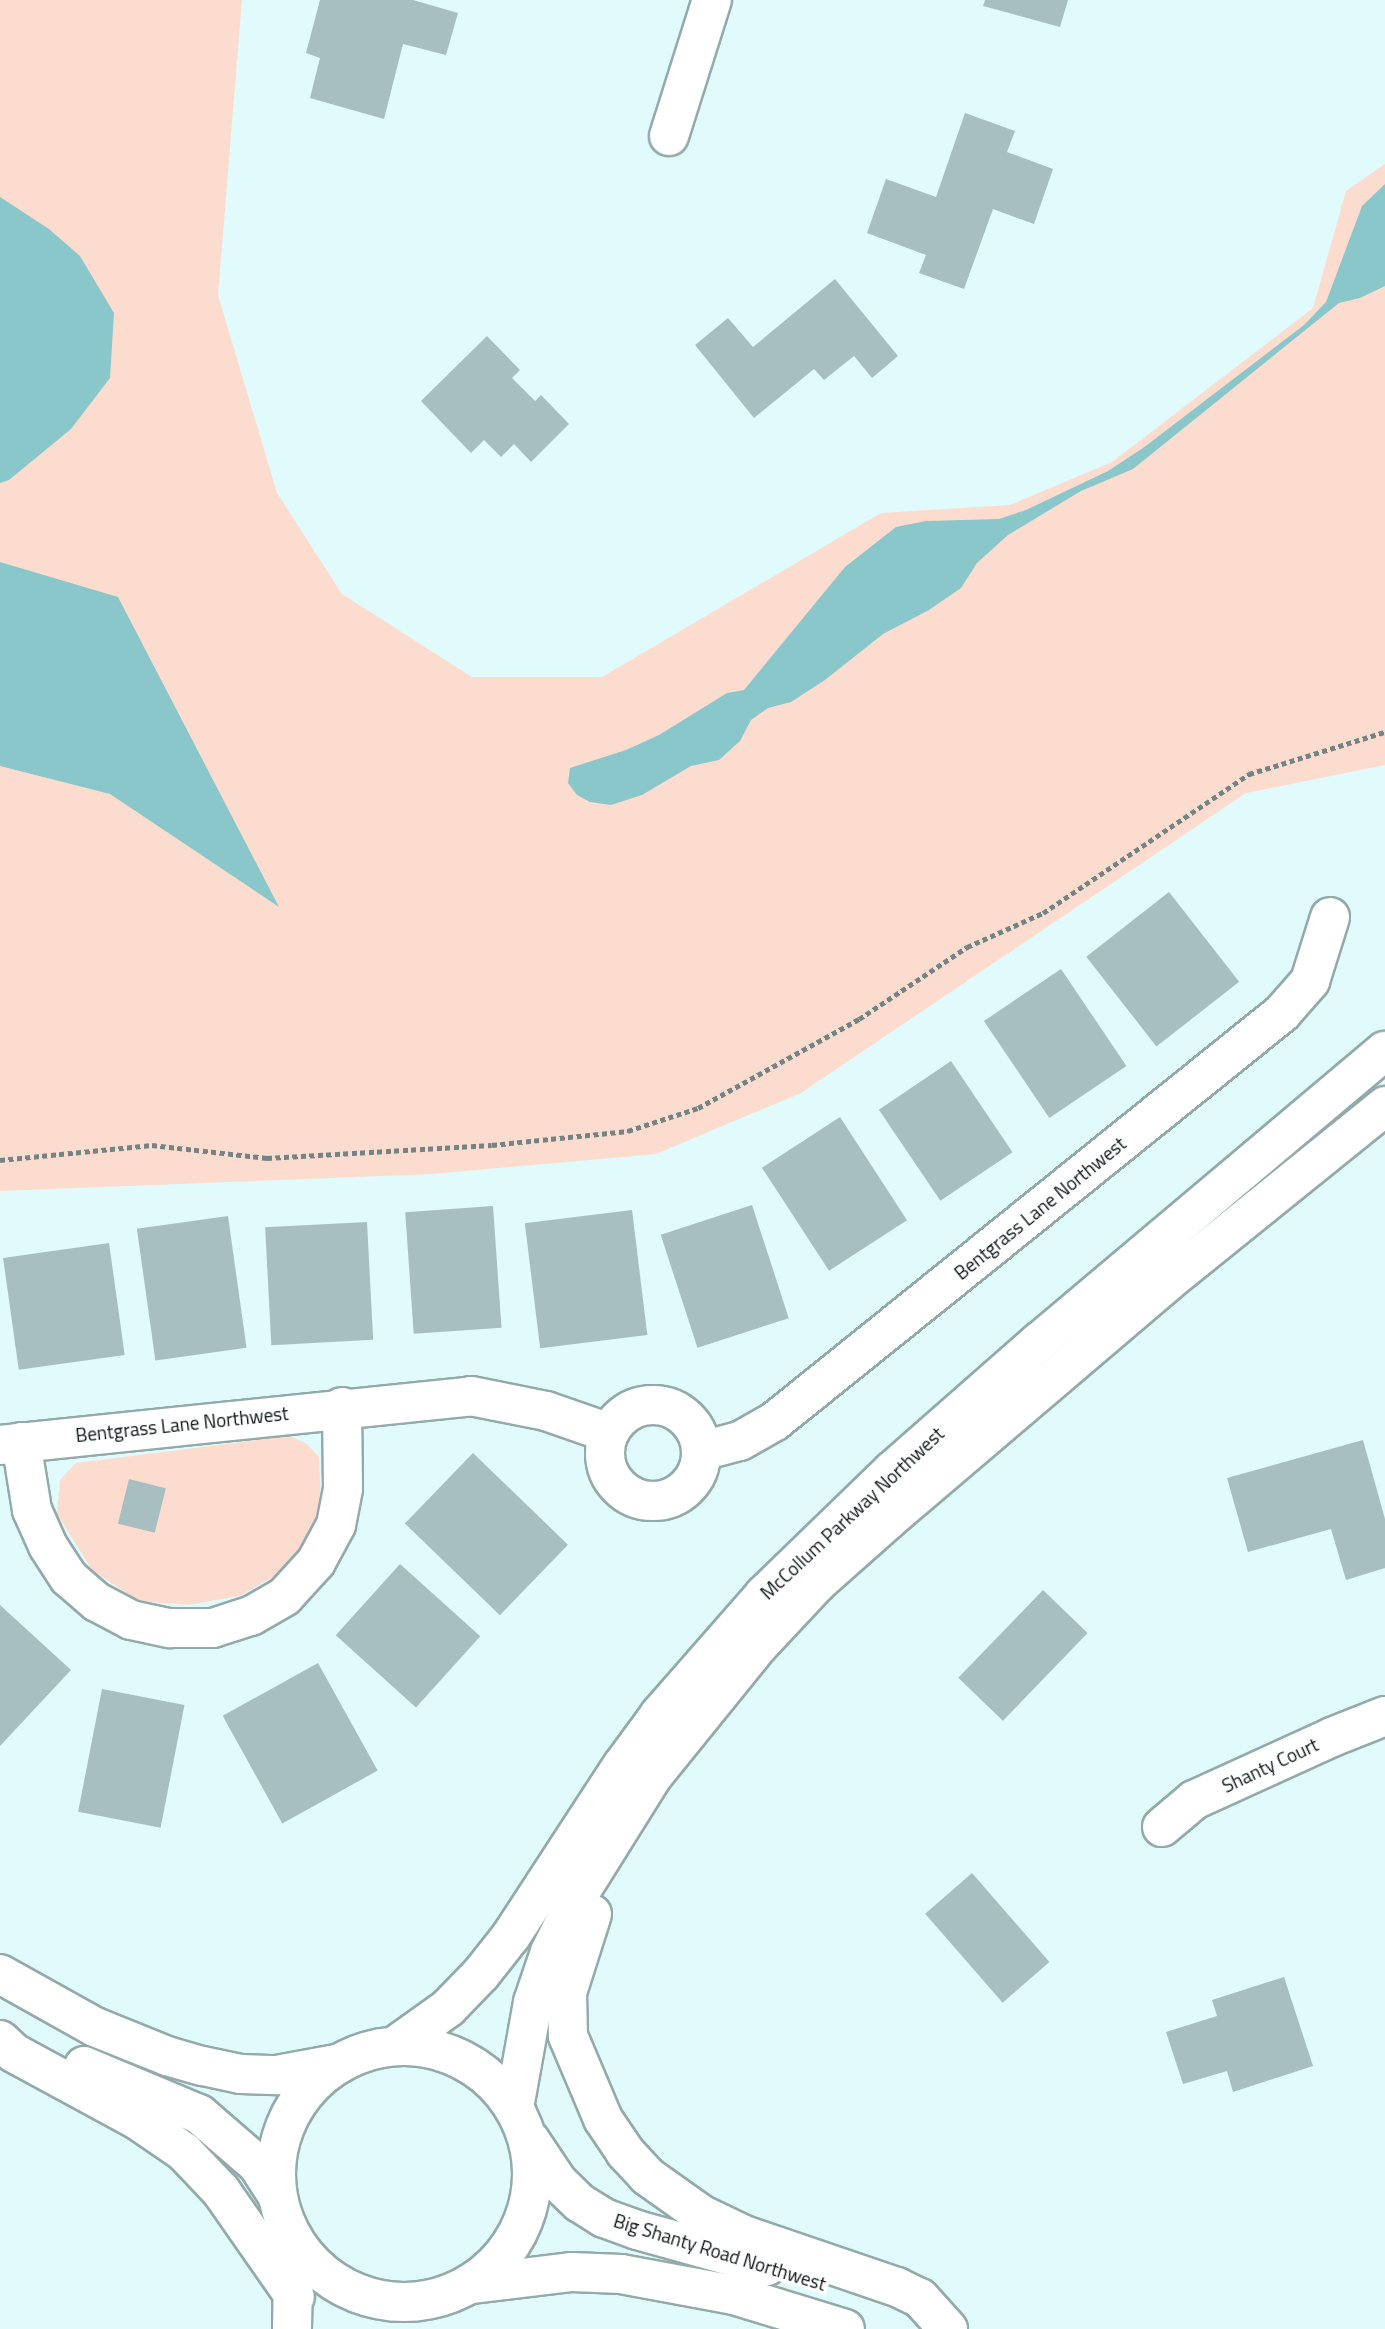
<!DOCTYPE html>
<style>
body{margin:0}
#map{position:relative;width:1385px;height:2329px;overflow:hidden;background:#e1fafb;font-family:"Titillium Web",sans-serif}
div>[style]{position:absolute}
[style*='--x']{left:calc(var(--x)*1px);top:calc(var(--y)*1px);width:calc(var(--w)*1px);rotate:calc(var(--a)*1deg)}
.green>*{inset:0;background:#fddcd0}
.water>*{inset:0;background:#89c7cb}
.building>*{inset:0;background:#a8bfc1;transform-origin:0 0}
.path>*{height:4.5px;margin-top:-2.25px;transform-origin:0;background:repeating-linear-gradient(90deg,#748485 0 5px,transparent 0 8.5px)}
.roads{filter:drop-shadow(2px 0 #93aaab) drop-shadow(-2px 0 #93aaab) drop-shadow(0 2px #93aaab) drop-shadow(0 -2px #93aaab)}
.minor>*{height:38px;margin:-19px;padding:0 19px;transform-origin:19px;border-radius:19px;background:#fff}
.minor>.ring{margin:-19px;padding:0;box-sizing:content-box;background:none;border:38px solid #fff;border-radius:50%}
.tertiary>*{height:38px;margin:-19px;padding:0 19px;transform-origin:19px;border-radius:19px;background:#fff}
.tertiary>.ring{margin:-19px;padding:0;box-sizing:content-box;background:none;border:38px solid #fff;border-radius:50%}
span{translate:-50% -50%;white-space:nowrap;text-align:center;line-height:1.15;-webkit-text-stroke:7px #fff;paint-order:stroke}
.street-label{font-size:19px;color:#0b1314}
</style>
<div id="map">
<div class="green">
<div style="clip-path:polygon(0 0,242px 0,218px 295px,277px 493px,342px 594px,472px 677px,602px 677px,881px 513px,1010px 505px,1112px 462px,1313px 308px,1346px 191px,1385px 164px,1385px 765px,1246px 793px,801px 1093px,656px 1154px,433px 1174px,0 1191px)"></div>
<div style="clip-path:polygon(290px 1436px,307px 1444px,319px 1457px,321px 1501px,307px 1541px,275px 1576px,239px 1596px,188px 1605px,139px 1601px,92px 1570px,57px 1514px,60px 1480px,76px 1463px)"></div>
</div>
<div class="water">
<div style="clip-path:polygon(1385px 184px,1385px 286px,1360px 298px,1339px 303px,1133px 469px,1081px 491px,1008px 535px,977px 563px,961px 588px,929px 610px,883px 634px,825px 680px,791px 702px,768px 708px,751px 720px,740px 741px,719px 760px,691px 766px,642px 795px,611px 805px,590px 802px,577px 795px,568px 783px,570px 768px,626px 750px,659px 735px,727px 693px,744px 690px,845px 567px,896px 527px,926px 521px,999px 519px,1026px 510px,1108px 471px,1143px 448px,1304px 325px,1326px 302px,1362px 206px)"></div>
<div style="clip-path:polygon(0 197px,49px 229px,80px 256px,114px 313px,110px 378px,71px 429px,9px 480px,0 483px)"></div>
<div style="clip-path:polygon(0 562px,118px 597px,279px 907px,110px 794px,0 766px)"></div>
</div>
<div class="building">
<div style="clip-path:polygon(320px 0,413px 0,458px 13px,446px 55px,403px 44px,384px 119px,310px 98px,320px 58px,306px 53px)"></div>
<div style="clip-path:polygon(985px 0,1068px 0,1060px 27px,983px 6px)"></div>
<div style="clip-path:polygon(965px 113px,1015px 131px,1007px 152px,1053px 169px,1034px 224px,993px 209px,964px 289px,919px 273px,926px 255px,867px 233px,886px 179px,936px 197px)"></div>
<div style="clip-path:polygon(835px 279px,898px 356px,872px 378px,854px 356px,824px 380px,814px 369px,754px 418px,695px 345px,728px 318px,753px 347px)"></div>
<div style="clip-path:polygon(487px 336px,520px 370px,512px 378px,535px 401px,541px 395px,569px 424px,531px 462px,514px 444px,501px 457px,484px 440px,471px 453px,421px 401px)"></div>
<div style="left:1169px;top:892px;width:114px;height:105px;rotate:52deg"></div>
<div style="left:1061px;top:969px;width:117px;height:93px;rotate:56deg"></div>
<div style="left:951px;top:1061px;width:110px;height:87px;rotate:56deg"></div>
<div style="left:840px;top:1117px;width:123px;height:93px;rotate:57deg"></div>
<div style="left:752px;top:1205px;width:119px;height:96px;rotate:72deg"></div>
<div style="left:493px;top:1206px;width:122px;height:88px;rotate:86deg"></div>
<div style="left:632px;top:1210px;width:126px;height:108px;rotate:83deg"></div>
<div style="left:228px;top:1216px;width:133px;height:92px;rotate:82deg"></div>
<div style="left:367px;top:1222px;width:118px;height:102px;rotate:87deg"></div>
<div style="left:109px;top:1243px;width:113px;height:107px;rotate:82deg"></div>
<div style="clip-path:polygon(1363px 1440px,1385px 1519px,1385px 1568px,1346px 1580px,1331px 1529px,1248px 1552px,1227px 1478px)"></div>
<div style="left:473px;top:1453px;width:132px;height:98px;rotate:44deg"></div>
<div style="left:129px;top:1479px;width:38px;height:46px;rotate:14deg"></div>
<div style="left:400px;top:1564px;width:108px;height:96px;rotate:42deg"></div>
<div style="left:1043px;top:1590px;width:62px;height:122px;rotate:44deg"></div>
<div style="clip-path:polygon(0 1605px,71px 1670px,0 1746px)"></div>
<div style="left:318px;top:1663px;width:123px;height:109px;rotate:61deg"></div>
<div style="left:102px;top:1689px;width:84px;height:125px;rotate:11deg"></div>
<div style="left:972px;top:1873px;width:118px;height:62px;rotate:49deg"></div>
<div style="clip-path:polygon(1284px 1977px,1313px 2066px,1233px 2092px,1227px 2071px,1183px 2084px,1166px 2032px,1217px 2016px,1212px 2000px)"></div>
</div>
<div class="path">
<div style="--x:0;--y:1160;--w:153;--a:-5.6"></div>
<div style="--x:152;--y:1145;--w:116;--a:6.4"></div>
<div style="--x:267;--y:1158;--w:225;--a:-3.3"></div>
<div style="--x:492;--y:1145;--w:137;--a:-5.9"></div>
<div style="--x:628;--y:1131;--w:74;--a:-18.2"></div>
<div style="--x:698;--y:1108;--w:184;--a:-28.9"></div>
<div style="--x:859;--y:1019;--w:130;--a:-33.7"></div>
<div style="--x:967;--y:947;--w:83;--a:-24.1"></div>
<div style="--x:1043;--y:913;--w:249;--a:-34"></div>
<div style="--x:1249;--y:774;--w:142;--a:-17.2"></div>
</div>
<div class="roads">
<div class="minor">
<div style="--x:669;--y:136;--w:143;--a:-72.5"></div>
<div class="ring" style="left:605px;top:1405px;width:58px;height:58px"></div>
<div style="--x:21;--y:1442;--w:69;--a:80.8"></div>
<div style="--x:32;--y:1510;--w:39;--a:66"></div>
<div style="--x:48;--y:1546;--w:38;--a:57"></div>
<div style="--x:69;--y:1578;--w:37;--a:41"></div>
<div style="--x:97;--y:1602;--w:38;--a:28"></div>
<div style="--x:131;--y:1620;--w:40;--a:12"></div>
<div style="--x:170;--y:1628;--w:43;--a:0"></div>
<div style="--x:213;--y:1628;--w:40;--a:-18"></div>
<div style="--x:251;--y:1616;--w:39;--a:-30"></div>
<div style="--x:285;--y:1596;--w:46;--a:-47.6"></div>
<div style="--x:316;--y:1562;--w:42;--a:-61.6"></div>
<div style="--x:336;--y:1525;--w:37;--a:-79"></div>
<div style="--x:343;--y:1489;--w:82;--a:-90.7"></div>
<div style="--x:0;--y:1445;--w:474;--a:-5.9"></div>
<div style="--x:471;--y:1396;--w:76;--a:11.3"></div>
<div style="--x:546;--y:1411;--w:67;--a:19.2"></div>
<div style="--x:702;--y:1451;--w:39;--a:-15"></div>
<div style="--x:740;--y:1441;--w:40;--a:-29.7"></div>
<div style="--x:775;--y:1421;--w:651;--a:-38.82"></div>
<div style="--x:1282;--y:1013;--w:43;--a:-48.8"></div>
<div style="--x:1310;--y:981;--w:67;--a:-72.6"></div>
<div style="--x:1162;--y:1827;--w:42;--a:-40.2"></div>
<div style="--x:1194;--y:1800;--w:152;--a:-24.5"></div>
<div style="--x:1332;--y:1737;--w:57;--a:-21.6"></div>
</div>
<div class="tertiary">
<div style="--x:592;--y:1914;--w:83;--a:107.6"></div>
<div style="--x:567;--y:1993;--w:43;--a:88.7"></div>
<div style="--x:568;--y:2036;--w:90;--a:67.1"></div>
<div style="--x:603;--y:2119;--w:40;--a:56"></div>
<div style="--x:625;--y:2152;--w:33;--a:47"></div>
<div style="--x:647;--y:2176;--w:67;--a:35.3"></div>
<div style="--x:702;--y:2215;--w:47;--a:25.5"></div>
<div style="--x:744;--y:2235;--w:162;--a:18.8"></div>
<div style="--x:897;--y:2287;--w:25;--a:26"></div>
<div style="--x:920;--y:2298;--w:42;--a:47.9"></div>
<div style="--x:0;--y:1974;--w:109;--a:29.2"></div>
<div style="--x:95;--y:2027;--w:78;--a:21.9"></div>
<div style="--x:167;--y:2056;--w:37;--a:16"></div>
<div style="--x:203;--y:2066;--w:39;--a:12"></div>
<div style="--x:241;--y:2074;--w:36;--a:2"></div>
<div style="--x:277;--y:2075;--w:59;--a:-10.7"></div>
<div style="--x:0;--y:2040;--w:19;--a:43"></div>
<div style="--x:14;--y:2053;--w:142;--a:28.5"></div>
<div style="--x:139;--y:2121;--w:55;--a:34.6"></div>
<div style="--x:184;--y:2152;--w:54;--a:46.5"></div>
<div style="--x:221;--y:2191;--w:129;--a:55.1"></div>
<div style="--x:395;--y:2046;--w:65;--a:-35.6"></div>
<div style="--x:448;--y:2008;--w:47;--a:-45.9"></div>
<div style="--x:481;--y:1974;--w:48;--a:-51.7"></div>
<div style="--x:511;--y:1936;--w:203;--a:-56.9"></div>
<div style="--x:622;--y:1766;--w:64;--a:-53.8"></div>
<div style="--x:660;--y:1714;--w:158;--a:-48.8"></div>
<div style="--x:764;--y:1595;--w:178;--a:-44.1"></div>
<div style="--x:892;--y:1471;--w:196;--a:-41.3"></div>
<div style="--x:1039;--y:1342;--w:452;--a:-40.1"></div>
<div class="ring" style="left:276px;top:2046px;width:218px;height:218px"></div>
<div style="--x:84;--y:2066;--w:125;--a:22.7"></div>
<div style="--x:199;--y:2114;--w:77;--a:40.8"></div>
<div style="--x:257;--y:2164;--w:37;--a:57"></div>
<div style="--x:514;--y:2108;--w:108;--a:-79.8"></div>
<div style="--x:533;--y:2002;--w:53;--a:-71.2"></div>
<div style="--x:550;--y:1952;--w:65;--a:-63.4"></div>
<div style="--x:579;--y:1894;--w:138;--a:-58"></div>
<div style="--x:652;--y:1777;--w:170;--a:-51"></div>
<div style="--x:759;--y:1645;--w:85;--a:-46.9"></div>
<div style="--x:817;--y:1583;--w:95;--a:-41.6"></div>
<div style="--x:888;--y:1520;--w:365;--a:-40.4"></div>
<div style="--x:1166;--y:1283;--w:282;--a:-38.9"></div>
<div style="--x:530;--y:2140;--w:50;--a:56.3"></div>
<div style="--x:558;--y:2182;--w:30;--a:44"></div>
<div style="--x:580;--y:2203;--w:28;--a:32"></div>
<div style="--x:604;--y:2218;--w:35;--a:20"></div>
<div style="--x:637;--y:2230;--w:135;--a:15.5"></div>
<div style="--x:473;--y:2284;--w:100;--a:-6.9"></div>
<div style="--x:572;--y:2272;--w:49;--a:2.3"></div>
<div style="--x:621;--y:2274;--w:115;--a:10.5"></div>
<div style="--x:734;--y:2295;--w:116;--a:17"></div>
<div style="--x:292;--y:2329;--w:57;--a:-89"></div>
</div>
</div>
<div class="street-label">
<span style="left:1040px;top:1208px;rotate:-39deg">Bentgrass Lane Northwest</span>
<span style="left:182px;top:1424px;rotate:-6deg">Bentgrass Lane Northwest</span>
<span style="left:852px;top:1513px;rotate:-43deg">McCollum Parkway Northwest</span>
<span style="left:1270px;top:1765px;rotate:-25deg">Shanty Court</span>
<span style="left:720px;top:2252px;rotate:17deg">Big Shanty Road Northwest</span>
</div>
</div>
